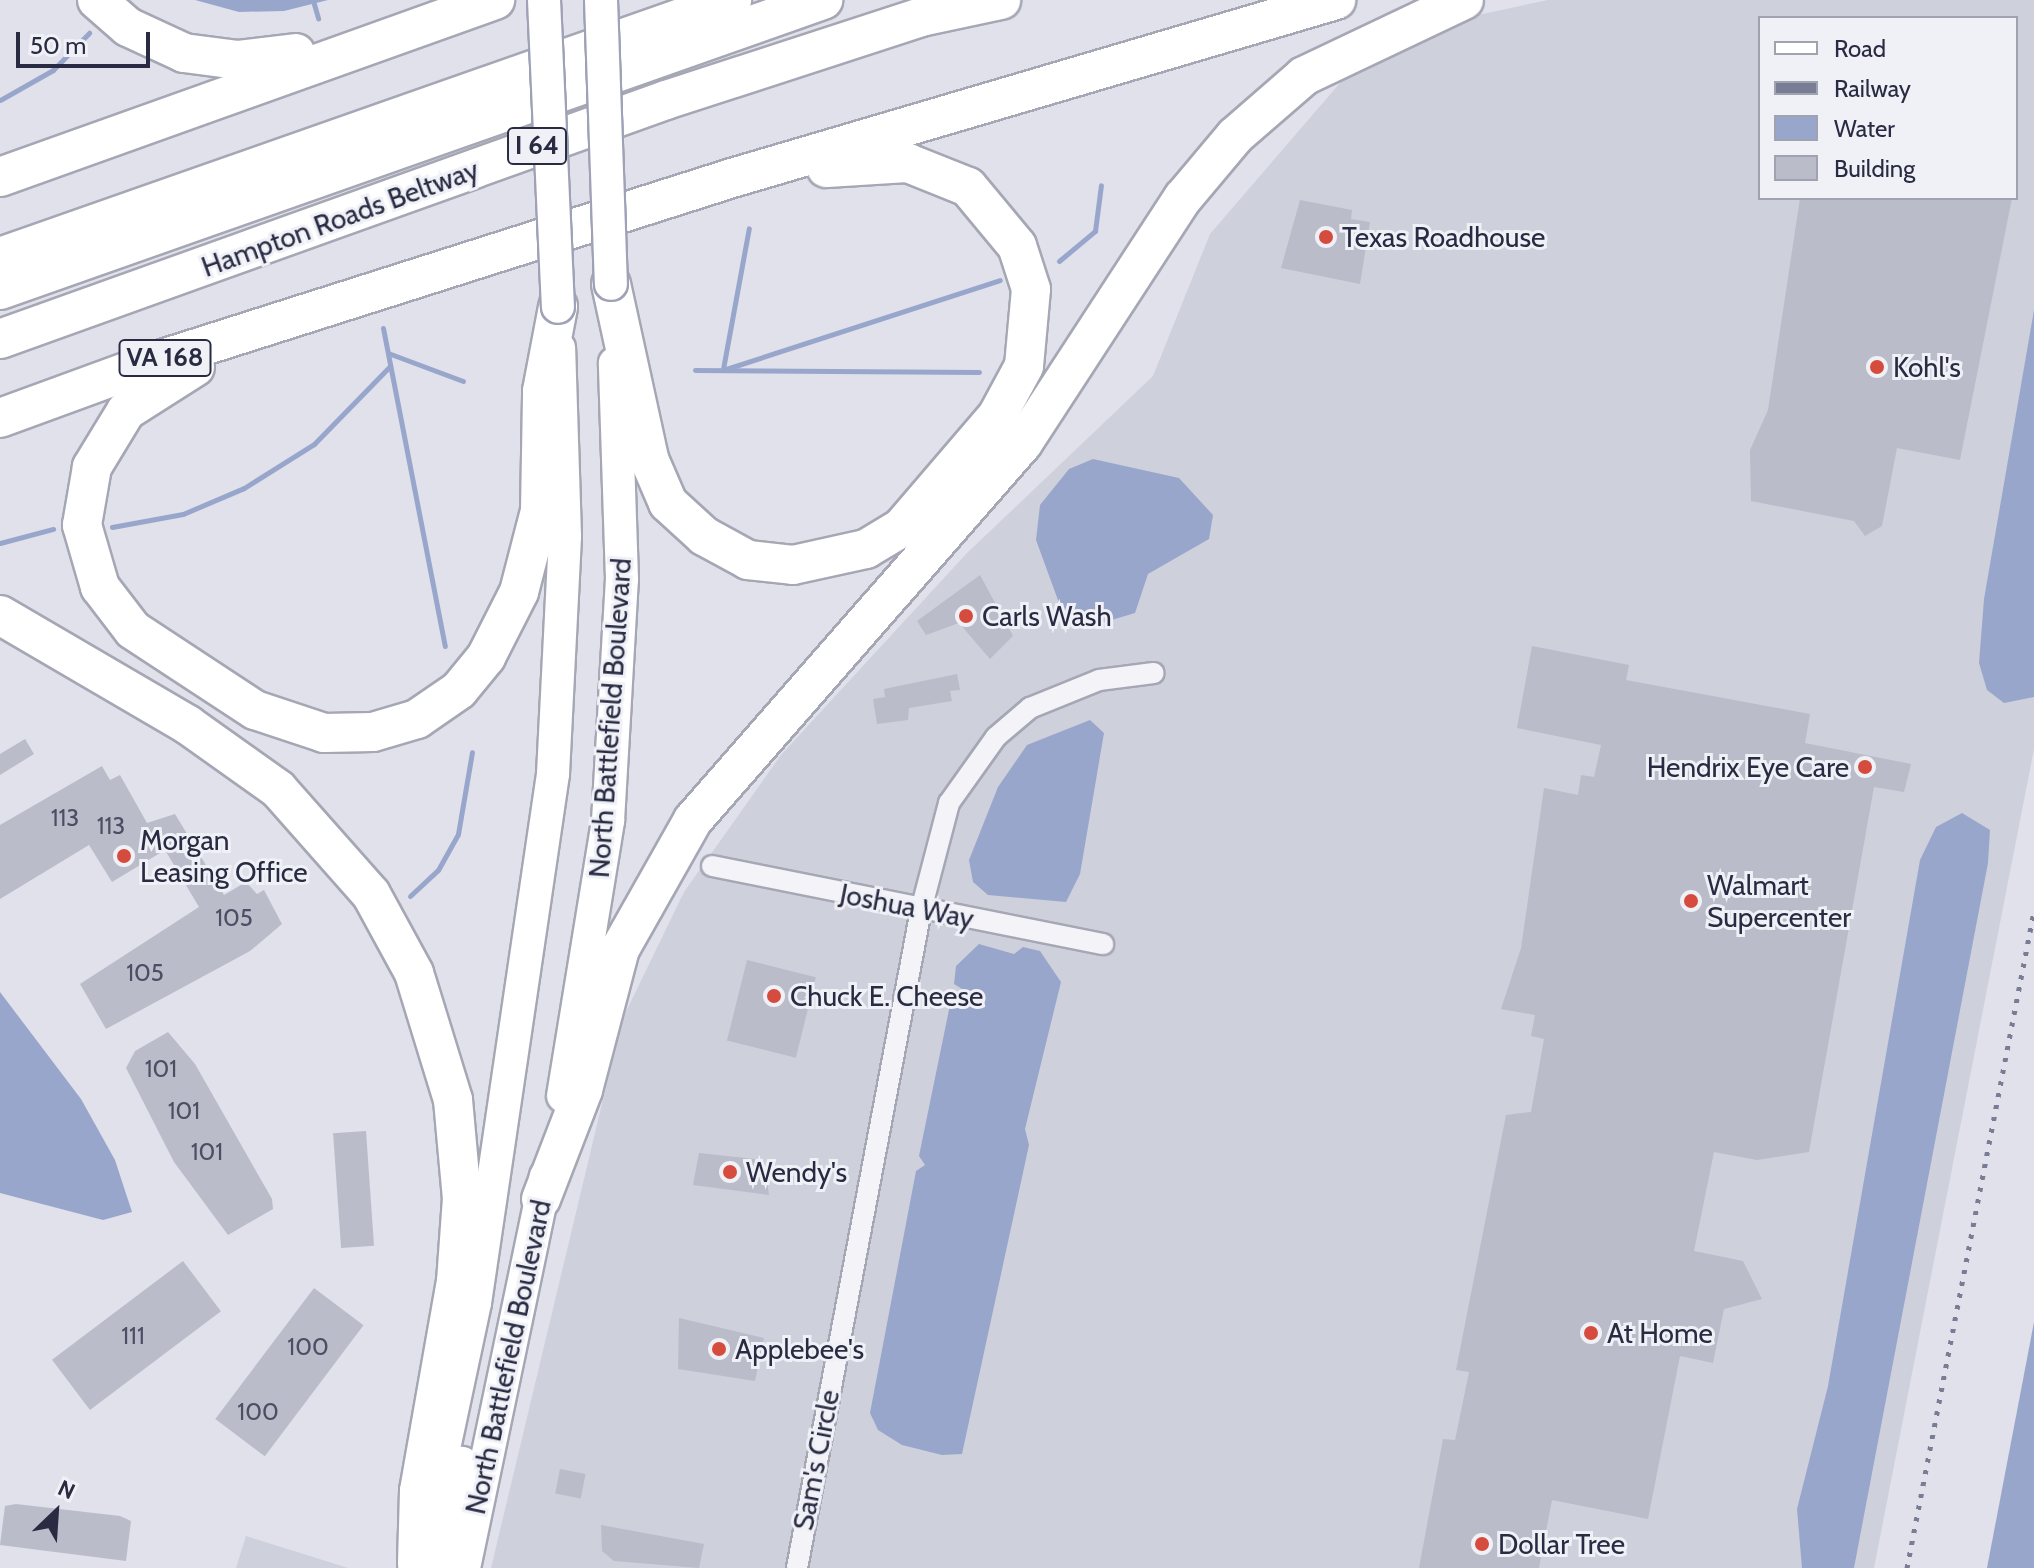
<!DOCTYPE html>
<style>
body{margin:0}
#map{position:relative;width:2034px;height:1568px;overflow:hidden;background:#e0e1ea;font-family:Cabin,sans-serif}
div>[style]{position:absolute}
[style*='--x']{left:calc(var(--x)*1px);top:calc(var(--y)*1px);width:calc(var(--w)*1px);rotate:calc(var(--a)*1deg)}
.built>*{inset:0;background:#ced0dc}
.water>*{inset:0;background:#99a6cc}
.stream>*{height:5px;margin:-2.5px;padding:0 2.5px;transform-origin:2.5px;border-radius:2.5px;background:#99a6cc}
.building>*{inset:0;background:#babcca;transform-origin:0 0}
.roads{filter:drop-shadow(2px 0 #a5a7b4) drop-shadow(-2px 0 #a5a7b4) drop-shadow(0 2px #a5a7b4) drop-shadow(0 -2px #a5a7b4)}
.minor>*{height:20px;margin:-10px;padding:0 10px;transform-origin:10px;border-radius:10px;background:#f3f3f8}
.primary>*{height:32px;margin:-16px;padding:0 16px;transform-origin:16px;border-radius:16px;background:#fff}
.motorway>*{height:38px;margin:-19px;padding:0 19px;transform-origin:19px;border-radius:19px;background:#fff}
.rail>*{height:5px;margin-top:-2.5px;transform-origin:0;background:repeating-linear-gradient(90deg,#787c94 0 4px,transparent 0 12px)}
.bridges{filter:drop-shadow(2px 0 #9fa2b6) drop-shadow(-2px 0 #9fa2b6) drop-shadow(0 2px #9fa2b6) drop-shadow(0 -2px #9fa2b6)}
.primary-bridge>*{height:32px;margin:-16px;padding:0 16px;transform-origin:16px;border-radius:16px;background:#fff}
.dots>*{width:22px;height:22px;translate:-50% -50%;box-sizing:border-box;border:4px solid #f0f1f7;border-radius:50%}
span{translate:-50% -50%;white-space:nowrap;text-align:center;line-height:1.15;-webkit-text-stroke:6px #f0f1f7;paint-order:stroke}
.number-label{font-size:24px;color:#4c4f64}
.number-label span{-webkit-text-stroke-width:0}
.shield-label span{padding:2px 6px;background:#f0f1f7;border:2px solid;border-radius:6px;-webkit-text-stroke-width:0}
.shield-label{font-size:26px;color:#282b42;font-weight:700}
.street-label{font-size:28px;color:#282b42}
.poi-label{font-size:28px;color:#282b42}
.left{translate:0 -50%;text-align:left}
.right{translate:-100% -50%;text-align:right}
.legend{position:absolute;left:1758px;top:16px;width:260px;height:184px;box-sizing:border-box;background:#f0f1f7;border:2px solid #a0a2af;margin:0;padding:10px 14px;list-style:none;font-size:24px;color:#282b42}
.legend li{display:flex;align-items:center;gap:16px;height:40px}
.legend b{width:40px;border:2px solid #a0a2af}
.north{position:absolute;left:16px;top:1472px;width:80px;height:80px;-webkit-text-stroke:6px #f0f1f7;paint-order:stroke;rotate:25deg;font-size:22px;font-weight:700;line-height:32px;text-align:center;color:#282b42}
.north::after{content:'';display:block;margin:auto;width:28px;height:36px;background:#282b42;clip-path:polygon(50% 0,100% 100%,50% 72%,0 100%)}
.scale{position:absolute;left:16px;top:32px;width:134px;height:36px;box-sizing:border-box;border:4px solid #282b42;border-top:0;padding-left:10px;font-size:24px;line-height:28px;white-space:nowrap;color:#282b42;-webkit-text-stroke:6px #f0f1f7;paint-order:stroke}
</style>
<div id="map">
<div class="built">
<div style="clip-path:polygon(evenodd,1548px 0,2034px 0,2034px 749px,1874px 1568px,491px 1568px,622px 1020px,684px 892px,781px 755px,966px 554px,1153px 376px,1210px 234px,1352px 69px,1454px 20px,1548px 0,1760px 18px,2016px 18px,2016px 198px,1760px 198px,1760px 18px)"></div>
<div style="clip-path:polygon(246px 1536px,348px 1568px,236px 1568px)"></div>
</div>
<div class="water">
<div style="clip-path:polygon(195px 0,328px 0,284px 11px,239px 12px)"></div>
<div style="clip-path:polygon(2034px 310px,2034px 697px,2004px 703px,1987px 690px,1979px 663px,1984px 599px)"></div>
<div style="clip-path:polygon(1093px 459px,1179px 478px,1213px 515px,1209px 539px,1148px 574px,1135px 613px,1105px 622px,1066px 622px,1036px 540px,1040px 505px,1069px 469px)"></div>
<div style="clip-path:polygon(1090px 720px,1104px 733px,1080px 874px,1066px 902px,988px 895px,973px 882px,969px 860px,998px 787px,1027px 745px)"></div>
<div style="clip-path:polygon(1962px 813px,1990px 830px,1988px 863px,1854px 1568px,1802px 1568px,1797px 1509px,1828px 1386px,1920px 860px,1936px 827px)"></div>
<div style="clip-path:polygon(979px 944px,1014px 954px,1023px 947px,1040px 951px,1061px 982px,1025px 1129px,1029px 1145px,962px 1454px,942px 1455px,902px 1445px,878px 1430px,870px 1413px,916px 1171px,925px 1165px,919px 1156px,952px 995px,962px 989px,954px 984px,956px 966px)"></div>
<div style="clip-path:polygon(0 992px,81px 1099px,115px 1160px,132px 1212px,103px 1220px,0 1193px)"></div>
<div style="clip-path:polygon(2034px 1322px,2034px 1568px,1987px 1568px)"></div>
</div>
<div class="stream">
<div style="--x:314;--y:4;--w:15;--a:74"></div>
<div style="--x:0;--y:100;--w:61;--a:-29.5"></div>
<div style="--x:53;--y:70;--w:52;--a:-45.8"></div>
<div style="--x:1059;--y:261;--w:47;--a:-39.8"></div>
<div style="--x:1095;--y:231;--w:46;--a:-82.6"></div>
<div style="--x:383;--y:328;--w:324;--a:79"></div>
<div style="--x:388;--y:353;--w:80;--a:20.5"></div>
<div style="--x:723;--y:369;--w:143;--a:-79.6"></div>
<div style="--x:695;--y:370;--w:284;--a:0.4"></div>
<div style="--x:723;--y:370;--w:291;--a:-18"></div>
<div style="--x:112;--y:527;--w:72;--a:-10.4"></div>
<div style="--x:183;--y:514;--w:66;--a:-23.1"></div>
<div style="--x:244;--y:488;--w:83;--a:-32.2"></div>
<div style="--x:314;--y:444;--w:109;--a:-45.7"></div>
<div style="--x:0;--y:543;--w:55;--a:-14.8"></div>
<div style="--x:410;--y:896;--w:38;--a:-43"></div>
<div style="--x:438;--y:870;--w:41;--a:-60.9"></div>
<div style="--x:458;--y:834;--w:83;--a:-80.3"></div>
</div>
<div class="building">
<div style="clip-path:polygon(1800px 198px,2012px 198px,1960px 460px,1897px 448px,1882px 526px,1865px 536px,1854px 521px,1751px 501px,1750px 450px,1768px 410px)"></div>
<div style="clip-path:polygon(1300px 200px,1352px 210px,1351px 219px,1370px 222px,1360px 284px,1281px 268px)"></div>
<div style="clip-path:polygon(980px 575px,1013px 636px,990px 659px,959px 623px,926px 635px,917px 621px)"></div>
<div style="clip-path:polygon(1532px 646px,1629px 665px,1626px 680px,1810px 714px,1805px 743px,1911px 764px,1904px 792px,1874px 787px,1809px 1152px,1757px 1160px,1714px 1152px,1694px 1251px,1743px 1261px,1762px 1299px,1724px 1309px,1713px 1363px,1680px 1356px,1648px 1519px,1552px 1500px,1539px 1568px,1419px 1568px,1443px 1439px,1455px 1440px,1469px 1372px,1456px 1370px,1506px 1115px,1531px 1112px,1544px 1039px,1531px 1036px,1535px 1015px,1501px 1009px,1521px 948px,1544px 788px,1578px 795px,1581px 775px,1594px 777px,1601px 745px,1517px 728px)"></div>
<div style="clip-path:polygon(957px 674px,960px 690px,950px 691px,952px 701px,909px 708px,908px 720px,877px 724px,873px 699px,885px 697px,884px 689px)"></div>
<div style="clip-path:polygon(25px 739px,34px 754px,0 775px,0 754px)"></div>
<div style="clip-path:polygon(102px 766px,110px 780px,120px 775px,147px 823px,175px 814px,224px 895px,246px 882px,257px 894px,264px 890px,282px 924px,250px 951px,106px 1029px,80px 984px,199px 907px,165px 850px,112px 882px,89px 845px,0 899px,0 825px)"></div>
<div style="left:747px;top:960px;width:71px;height:83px;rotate:14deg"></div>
<div style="clip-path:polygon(168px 1032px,195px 1064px,272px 1199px,273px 1209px,228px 1235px,174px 1162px,126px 1068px,135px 1051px)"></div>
<div style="left:366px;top:1131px;width:115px;height:33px;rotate:86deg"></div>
<div style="clip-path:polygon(699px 1153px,764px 1160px,769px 1195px,693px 1185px)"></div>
<div style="left:183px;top:1261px;width:63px;height:164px;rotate:53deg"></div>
<div style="left:314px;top:1288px;width:62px;height:164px;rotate:37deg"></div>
<div style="clip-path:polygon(679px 1318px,764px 1338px,755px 1381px,678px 1369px)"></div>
<div style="left:560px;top:1469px;width:26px;height:25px;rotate:11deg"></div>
<div style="clip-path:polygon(16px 1504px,120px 1516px,131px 1521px,126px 1561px,0 1545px,5px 1506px)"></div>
<div style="clip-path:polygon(601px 1525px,704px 1544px,699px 1568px,614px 1561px,602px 1551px)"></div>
</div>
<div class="roads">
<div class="minor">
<div style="--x:712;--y:866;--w:399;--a:11.3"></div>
<div style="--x:797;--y:1568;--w:670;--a:-79.33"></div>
<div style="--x:921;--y:910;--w:111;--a:-75.3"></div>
<div style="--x:949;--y:803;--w:81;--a:-54.5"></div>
<div style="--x:996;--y:737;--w:45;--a:-40.5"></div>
<div style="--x:1030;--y:708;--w:74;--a:-22.1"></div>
<div style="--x:1099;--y:680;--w:55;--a:-7.3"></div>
</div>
<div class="primary">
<div style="--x:563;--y:1096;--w:279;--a:-80.7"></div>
<div style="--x:608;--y:821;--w:242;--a:-86.7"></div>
<div style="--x:622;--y:579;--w:216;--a:-91.9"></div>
<div style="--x:435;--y:1491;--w:192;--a:-78"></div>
<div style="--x:475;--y:1303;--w:535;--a:-81.61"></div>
<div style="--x:553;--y:774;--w:238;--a:-87.1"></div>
<div style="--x:565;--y:536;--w:188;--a:-91.8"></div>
<div style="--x:438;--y:1568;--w:108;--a:-77.1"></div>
<div style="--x:464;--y:1568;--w:400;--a:-78.2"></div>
</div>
<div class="motorway">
<div style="--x:97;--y:0;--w:41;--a:41.1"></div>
<div style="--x:128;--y:27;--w:62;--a:24.9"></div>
<div style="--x:184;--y:53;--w:53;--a:7.5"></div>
<div style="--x:237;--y:60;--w:59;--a:-6.8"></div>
<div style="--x:0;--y:177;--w:526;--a:-19.68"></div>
<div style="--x:0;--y:257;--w:776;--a:-19.35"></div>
<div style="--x:611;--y:284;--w:179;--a:77.7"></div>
<div style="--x:649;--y:459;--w:48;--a:66.6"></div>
<div style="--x:668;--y:503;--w:49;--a:42.5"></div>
<div style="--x:704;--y:536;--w:50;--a:28.6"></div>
<div style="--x:748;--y:560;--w:45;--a:6.3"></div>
<div style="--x:793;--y:565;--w:75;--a:-12.4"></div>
<div style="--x:866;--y:549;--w:41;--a:-31"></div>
<div style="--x:901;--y:528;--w:148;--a:-49.4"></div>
<div style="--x:997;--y:416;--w:57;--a:-61.6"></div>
<div style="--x:1024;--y:366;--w:77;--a:-84.8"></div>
<div style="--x:1031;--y:289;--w:45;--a:-108"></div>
<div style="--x:1017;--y:246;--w:77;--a:-129.7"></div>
<div style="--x:968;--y:187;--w:65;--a:-158.2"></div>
<div style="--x:908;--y:163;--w:82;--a:176.5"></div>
<div style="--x:0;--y:290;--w:873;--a:-19.41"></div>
<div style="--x:0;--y:339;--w:708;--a:-19.74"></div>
<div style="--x:666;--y:100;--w:268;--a:-18"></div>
<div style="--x:921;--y:17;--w:82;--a:-12"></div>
<div style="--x:195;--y:367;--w:82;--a:147.5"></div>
<div style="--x:126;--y:411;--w:66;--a:121.3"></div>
<div style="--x:92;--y:467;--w:59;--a:99.8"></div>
<div style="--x:82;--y:525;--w:65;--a:73.8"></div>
<div style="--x:100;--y:587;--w:54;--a:52.5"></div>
<div style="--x:133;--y:630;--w:146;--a:33.3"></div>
<div style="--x:255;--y:710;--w:73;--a:18.4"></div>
<div style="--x:324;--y:733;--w:49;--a:-1.2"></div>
<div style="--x:373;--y:732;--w:46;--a:-16.5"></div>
<div style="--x:417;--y:719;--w:51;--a:-34.6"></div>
<div style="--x:459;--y:690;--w:43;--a:-50.7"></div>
<div style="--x:486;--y:657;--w:73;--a:-63.1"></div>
<div style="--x:519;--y:592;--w:84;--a:-75.5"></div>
<div style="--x:540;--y:511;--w:120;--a:-89"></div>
<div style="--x:542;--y:391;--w:86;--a:-79.2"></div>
<div style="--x:0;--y:418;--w:163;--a:-20.1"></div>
<div style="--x:153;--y:362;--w:608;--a:-17.63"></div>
<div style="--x:732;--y:178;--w:630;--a:-16.42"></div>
<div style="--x:0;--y:615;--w:218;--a:30.3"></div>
<div style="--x:188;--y:725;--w:110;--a:35.4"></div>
<div style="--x:278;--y:789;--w:140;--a:48.5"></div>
<div style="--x:371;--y:894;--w:90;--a:61.4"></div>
<div style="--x:414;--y:973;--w:133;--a:72.9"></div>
<div style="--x:453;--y:1100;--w:98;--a:84.8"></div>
<div style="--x:462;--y:1198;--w:83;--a:94.1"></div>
<div style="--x:456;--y:1281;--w:213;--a:100"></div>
<div style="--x:419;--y:1491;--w:73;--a:91.6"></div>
<div style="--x:541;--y:1199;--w:117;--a:-68.9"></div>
<div style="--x:583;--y:1090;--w:146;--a:-75.3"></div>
<div style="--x:620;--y:949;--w:148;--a:-60.5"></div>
<div style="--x:693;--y:820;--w:501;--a:-48.8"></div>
<div style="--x:1023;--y:443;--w:293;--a:-56.9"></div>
<div style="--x:1183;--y:198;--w:81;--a:-50"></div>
<div style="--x:1235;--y:136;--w:91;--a:-41"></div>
<div style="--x:1304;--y:76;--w:177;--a:-25.4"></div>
</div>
</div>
<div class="rail">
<div style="--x:1907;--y:1568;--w:669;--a:-79.06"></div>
</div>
<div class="bridges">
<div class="primary-bridge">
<div style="--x:544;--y:0;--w:307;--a:87.4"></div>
<div style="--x:601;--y:0;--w:284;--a:88"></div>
</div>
</div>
<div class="dots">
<div style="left:1326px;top:237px;background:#d54c3e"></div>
<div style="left:1877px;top:367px;background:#d54c3e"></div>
<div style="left:966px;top:616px;background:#d54c3e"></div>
<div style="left:1865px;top:767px;background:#d54c3e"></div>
<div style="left:124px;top:856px;background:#d54c3e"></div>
<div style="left:1691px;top:901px;background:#d54c3e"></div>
<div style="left:774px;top:996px;background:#d54c3e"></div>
<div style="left:730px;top:1172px;background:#d54c3e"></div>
<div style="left:1591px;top:1333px;background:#d54c3e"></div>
<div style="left:719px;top:1349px;background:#d54c3e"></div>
<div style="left:1482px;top:1544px;background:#d54c3e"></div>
</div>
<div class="number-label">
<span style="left:65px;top:818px">113</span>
<span style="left:111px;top:826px">113</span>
<span style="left:234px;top:918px">105</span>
<span style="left:145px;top:973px">105</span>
<span style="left:161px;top:1069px">101</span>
<span style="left:184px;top:1111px">101</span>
<span style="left:207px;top:1152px">101</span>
<span style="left:133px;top:1336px">111</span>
<span style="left:308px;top:1347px">100</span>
<span style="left:258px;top:1412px">100</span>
</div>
<div class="shield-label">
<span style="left:537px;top:146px">I 64</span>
<span style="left:165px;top:358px">VA 168</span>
</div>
<div class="street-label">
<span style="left:340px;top:218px;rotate:-20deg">Hampton Roads Beltway</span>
<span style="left:610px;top:718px;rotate:-86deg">North Battlefield Boulevard</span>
<span style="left:907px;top:906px;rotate:11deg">Joshua Way</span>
<span style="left:508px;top:1357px;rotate:-78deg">North Battlefield Boulevard</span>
<span style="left:816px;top:1460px;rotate:-79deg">Sam's Circle</span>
</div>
<div class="poi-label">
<span class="left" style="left:1342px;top:237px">Texas Roadhouse</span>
<span class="left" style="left:1893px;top:367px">Kohl's</span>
<span class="left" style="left:982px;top:616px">Carls Wash</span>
<span class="right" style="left:1849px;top:767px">Hendrix Eye Care</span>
<span class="left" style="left:140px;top:856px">Morgan<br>Leasing Office</span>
<span class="left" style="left:1707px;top:901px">Walmart<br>Supercenter</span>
<span class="left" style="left:790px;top:996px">Chuck E. Cheese</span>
<span class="left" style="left:746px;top:1172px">Wendy's</span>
<span class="left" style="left:1607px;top:1333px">At Home</span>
<span class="left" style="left:735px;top:1349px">Applebee's</span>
<span class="left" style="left:1498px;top:1544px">Dollar Tree</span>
</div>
<ul class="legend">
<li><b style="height:10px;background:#fff"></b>Road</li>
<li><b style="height:10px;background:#787c94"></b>Railway</li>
<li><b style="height:22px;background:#99a6cc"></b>Water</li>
<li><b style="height:22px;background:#babcca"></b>Building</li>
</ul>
<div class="north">N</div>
<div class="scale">50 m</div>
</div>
